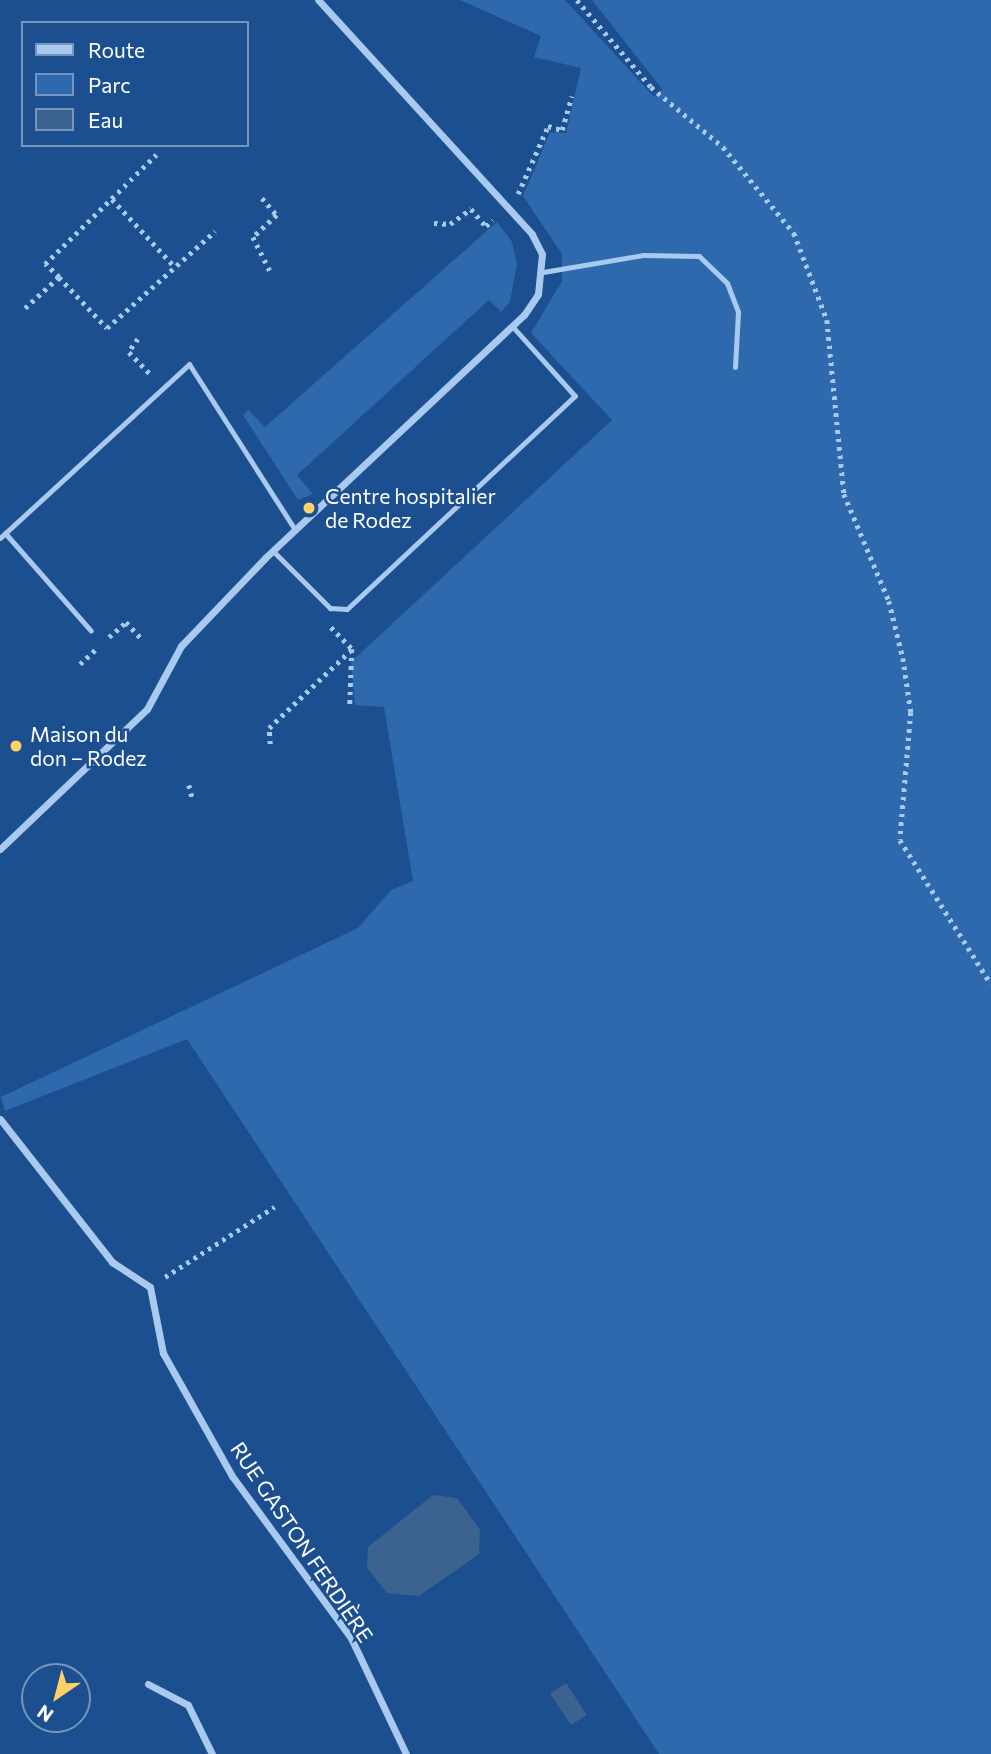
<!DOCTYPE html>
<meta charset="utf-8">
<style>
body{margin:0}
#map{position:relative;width:991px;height:1754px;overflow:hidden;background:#1b4f8f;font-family:Commissioner,sans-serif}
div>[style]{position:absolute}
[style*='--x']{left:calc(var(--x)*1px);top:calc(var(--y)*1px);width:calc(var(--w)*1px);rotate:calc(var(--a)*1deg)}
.green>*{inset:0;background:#2e69ad}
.water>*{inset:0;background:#3c6290;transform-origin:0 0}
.path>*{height:4.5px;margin-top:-2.25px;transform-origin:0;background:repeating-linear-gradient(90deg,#a9c9ee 0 3.5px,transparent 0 8.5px)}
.service>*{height:5px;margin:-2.5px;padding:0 2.5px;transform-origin:2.5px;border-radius:2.5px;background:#a9c9ee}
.minor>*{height:7px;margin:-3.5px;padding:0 3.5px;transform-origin:3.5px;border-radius:3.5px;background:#a9c9ee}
.dots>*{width:19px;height:19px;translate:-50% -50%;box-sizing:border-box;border:4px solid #1b4f8f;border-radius:50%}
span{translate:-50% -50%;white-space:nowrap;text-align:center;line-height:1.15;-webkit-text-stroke:5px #1b4f8f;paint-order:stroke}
.poi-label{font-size:21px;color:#fff}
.left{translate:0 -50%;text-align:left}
.street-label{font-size:21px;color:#fff}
.legend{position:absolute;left:21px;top:21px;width:228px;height:126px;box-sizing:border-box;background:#1b4f8f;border:2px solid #7695bc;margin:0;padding:9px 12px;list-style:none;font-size:21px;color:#fff}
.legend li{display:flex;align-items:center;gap:14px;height:35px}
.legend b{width:35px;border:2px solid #7695bc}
.north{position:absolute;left:21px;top:1663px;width:70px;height:70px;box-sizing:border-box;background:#1b4f8f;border:2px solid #7695bc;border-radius:50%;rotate:215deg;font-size:19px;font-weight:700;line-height:28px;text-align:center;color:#fff}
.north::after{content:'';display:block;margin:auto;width:24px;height:32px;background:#ffd166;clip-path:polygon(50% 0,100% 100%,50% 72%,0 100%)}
</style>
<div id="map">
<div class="green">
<div style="clip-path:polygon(460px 0,565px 0,654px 97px,662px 89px,592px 0,991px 0,991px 1754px,659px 1754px,187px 1039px,5px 1111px,1px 1097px,358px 928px,391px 890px,413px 881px,384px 707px,355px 705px,351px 662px,612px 420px,531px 333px,562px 281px,562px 254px,523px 196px,550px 132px,566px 133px,581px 68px,534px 57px,541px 36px)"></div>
<div style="clip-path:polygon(497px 222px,512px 242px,517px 264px,510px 302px,501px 312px,489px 300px,297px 475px,313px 494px,298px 500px,243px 415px,248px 410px,265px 427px)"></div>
</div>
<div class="water">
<div style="clip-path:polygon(433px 1495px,457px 1498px,480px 1530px,479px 1554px,419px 1596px,387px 1593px,367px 1568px,368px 1547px)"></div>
<div style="left:566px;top:1683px;width:38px;height:19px;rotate:57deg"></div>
</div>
<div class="path">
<div style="--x:577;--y:0;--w:114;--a:49.6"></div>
<div style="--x:651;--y:87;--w:94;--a:39.8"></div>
<div style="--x:723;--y:147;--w:112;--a:50.5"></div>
<div style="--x:794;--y:233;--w:93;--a:69.2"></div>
<div style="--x:827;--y:320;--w:175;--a:84.4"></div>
<div style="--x:844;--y:494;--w:116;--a:67.2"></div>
<div style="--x:889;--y:601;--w:59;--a:76.2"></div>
<div style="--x:903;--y:658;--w:55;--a:81.6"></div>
<div style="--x:911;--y:712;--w:128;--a:94.9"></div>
<div style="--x:900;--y:840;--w:170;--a:57.7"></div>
<div style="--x:518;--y:194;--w:74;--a:-66.2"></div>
<div style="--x:548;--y:126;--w:15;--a:16"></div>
<div style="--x:562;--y:130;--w:35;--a:-74"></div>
<div style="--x:262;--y:198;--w:23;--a:49"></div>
<div style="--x:277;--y:215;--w:33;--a:137"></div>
<div style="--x:253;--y:237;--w:40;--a:63.4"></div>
<div style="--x:112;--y:199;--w:93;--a:47.2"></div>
<div style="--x:434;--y:223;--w:16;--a:4"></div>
<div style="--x:450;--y:224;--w:26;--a:-36"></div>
<div style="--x:471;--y:209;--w:23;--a:49"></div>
<div style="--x:486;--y:226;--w:9;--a:-41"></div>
<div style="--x:59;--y:277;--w:70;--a:46.7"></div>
<div style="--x:107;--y:328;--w:145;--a:-41.9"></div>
<div style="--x:25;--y:308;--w:46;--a:-42.4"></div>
<div style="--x:59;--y:277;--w:19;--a:-137"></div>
<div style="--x:45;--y:264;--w:156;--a:-44.5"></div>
<div style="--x:138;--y:339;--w:16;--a:125"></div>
<div style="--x:129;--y:352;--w:33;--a:46"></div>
<div style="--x:331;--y:627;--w:30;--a:46"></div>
<div style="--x:352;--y:649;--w:55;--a:92.1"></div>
<div style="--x:109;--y:637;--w:23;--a:-41"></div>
<div style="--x:126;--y:622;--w:25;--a:47"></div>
<div style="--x:80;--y:664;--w:21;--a:-43"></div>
<div style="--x:270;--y:744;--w:16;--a:-94"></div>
<div style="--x:269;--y:728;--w:115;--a:-43.6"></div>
<div style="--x:189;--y:785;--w:16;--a:76"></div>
<div style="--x:165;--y:1277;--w:130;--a:-32.7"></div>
</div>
<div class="service">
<div style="--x:543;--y:272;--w:101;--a:-9.6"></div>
<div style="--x:643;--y:255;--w:56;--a:1"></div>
<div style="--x:699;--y:256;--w:39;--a:44"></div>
<div style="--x:727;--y:283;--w:31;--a:69"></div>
<div style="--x:738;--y:312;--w:55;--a:93.1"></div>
<div style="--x:5;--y:533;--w:130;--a:48.7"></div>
<div style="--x:0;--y:538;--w:257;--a:-42.6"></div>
<div style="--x:189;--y:364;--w:197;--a:57.4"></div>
<div style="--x:273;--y:551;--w:81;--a:45"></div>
<div style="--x:330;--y:608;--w:17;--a:3"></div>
<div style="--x:347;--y:609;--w:312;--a:-43.1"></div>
<div style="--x:575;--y:396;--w:94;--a:-132"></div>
</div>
<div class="minor">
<div style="--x:0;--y:849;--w:203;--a:-43.6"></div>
<div style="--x:147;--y:709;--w:72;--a:-61.6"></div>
<div style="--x:181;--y:646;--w:122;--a:-46.3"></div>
<div style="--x:265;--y:558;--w:355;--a:-43.2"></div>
<div style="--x:524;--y:315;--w:25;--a:-56"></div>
<div style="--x:538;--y:294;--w:40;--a:-84.3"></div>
<div style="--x:542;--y:254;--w:22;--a:-117"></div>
<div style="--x:532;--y:234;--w:317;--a:-132.4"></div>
<div style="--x:0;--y:1119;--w:182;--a:51.9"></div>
<div style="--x:112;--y:1262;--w:45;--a:33.3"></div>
<div style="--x:150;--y:1287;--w:67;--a:78.9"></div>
<div style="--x:163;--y:1353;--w:141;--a:60.7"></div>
<div style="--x:232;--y:1476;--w:201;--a:53.7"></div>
<div style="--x:351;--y:1638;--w:128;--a:64.6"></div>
<div style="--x:148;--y:1684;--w:45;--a:27.7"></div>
<div style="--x:188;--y:1705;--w:55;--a:63.9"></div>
</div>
<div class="dots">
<div style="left:309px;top:508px;background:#ffd166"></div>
<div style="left:16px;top:746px;background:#ffd166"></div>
</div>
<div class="poi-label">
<span class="left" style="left:325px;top:508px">Centre hospitalier<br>de Rodez</span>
<span class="left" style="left:30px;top:746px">Maison du<br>don – Rodez</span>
</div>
<div class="street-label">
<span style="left:302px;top:1542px;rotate:56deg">RUE GASTON FERDIÈRE</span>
</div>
<ul class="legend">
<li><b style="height:9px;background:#a9c9ee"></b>Route</li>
<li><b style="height:19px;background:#2e69ad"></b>Parc</li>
<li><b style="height:19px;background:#3c6290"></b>Eau</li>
</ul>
<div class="north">N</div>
</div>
